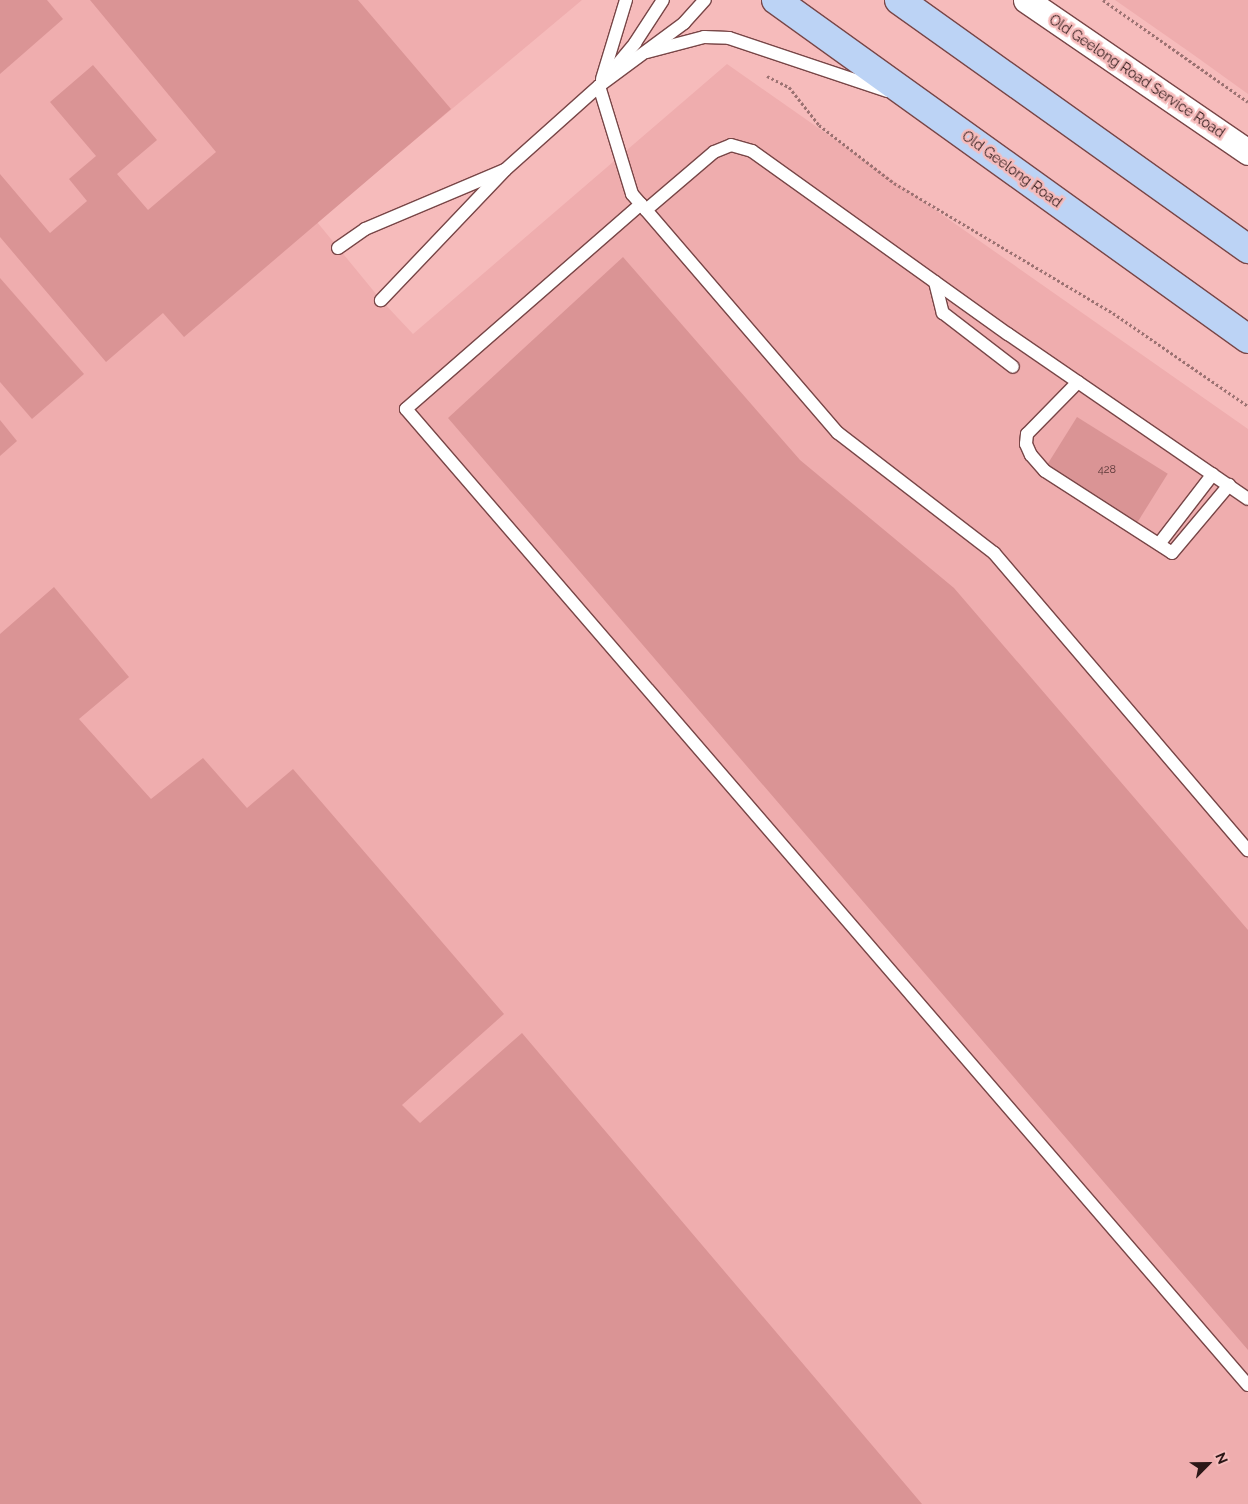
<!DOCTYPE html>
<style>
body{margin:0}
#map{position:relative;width:1248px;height:1504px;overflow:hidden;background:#f6bbbb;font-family:Raleway,sans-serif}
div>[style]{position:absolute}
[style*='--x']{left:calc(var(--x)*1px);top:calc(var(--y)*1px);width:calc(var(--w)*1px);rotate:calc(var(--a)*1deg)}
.built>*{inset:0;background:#efadae}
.building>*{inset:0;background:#da9495;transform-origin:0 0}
.path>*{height:3px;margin-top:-1.5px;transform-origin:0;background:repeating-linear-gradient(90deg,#9c7272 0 2.5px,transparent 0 5px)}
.roads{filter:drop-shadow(1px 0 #784647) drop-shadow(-1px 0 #784647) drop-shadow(0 1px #784647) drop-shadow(0 -1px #784647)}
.service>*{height:12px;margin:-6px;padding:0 6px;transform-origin:6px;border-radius:6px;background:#fff}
.minor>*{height:25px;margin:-12.5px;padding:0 12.5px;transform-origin:12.5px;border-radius:12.5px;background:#fff}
.primary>*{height:28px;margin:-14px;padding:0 14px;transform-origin:14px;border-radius:14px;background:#bcd3f5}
span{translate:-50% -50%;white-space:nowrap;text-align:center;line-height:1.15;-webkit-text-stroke:5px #f6bbbb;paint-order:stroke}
.number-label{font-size:11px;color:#583636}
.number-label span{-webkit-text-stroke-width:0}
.street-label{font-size:14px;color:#2c1717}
.north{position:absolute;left:1183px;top:1439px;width:50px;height:50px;-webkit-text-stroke:4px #f6bbbb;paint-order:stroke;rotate:67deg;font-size:14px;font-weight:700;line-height:20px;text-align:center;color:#2c1717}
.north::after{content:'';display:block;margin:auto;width:18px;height:22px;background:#2c1717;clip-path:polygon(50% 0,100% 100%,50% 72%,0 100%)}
</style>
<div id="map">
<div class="built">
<div style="clip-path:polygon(0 0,582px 0,317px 222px,381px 300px,413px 334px,727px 64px,1248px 429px,1248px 1504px,0 1504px)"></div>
<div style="clip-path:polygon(1115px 0,1248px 0,1248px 94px,1191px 53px)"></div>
</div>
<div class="building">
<div style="clip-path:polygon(0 0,47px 0,63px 19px,0 74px)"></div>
<div style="clip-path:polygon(90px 0,358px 0,451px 109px,184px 337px,163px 313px,106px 362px,0 237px,0 174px,50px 233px,87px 201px,69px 179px,96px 156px,50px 102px,93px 65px,157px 140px,117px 174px,148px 210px,216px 152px)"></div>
<div style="clip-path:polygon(623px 257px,800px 460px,954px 588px,1248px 930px,1248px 1350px,448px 418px)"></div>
<div style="clip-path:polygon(0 278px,84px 374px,32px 419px,0 382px)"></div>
<div style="left:1077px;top:417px;width:107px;height:58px;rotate:32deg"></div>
<div style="clip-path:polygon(0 420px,17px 441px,0 456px)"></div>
<div style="clip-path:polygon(54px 587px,129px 677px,79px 719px,151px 799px,203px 758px,247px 808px,293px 769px,504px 1014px,402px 1105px,420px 1123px,522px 1033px,922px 1504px,0 1504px,0 634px)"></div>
</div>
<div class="path">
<div style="--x:1103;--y:0;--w:177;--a:35.1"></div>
<div style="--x:767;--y:76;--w:25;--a:27"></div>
<div style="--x:789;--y:87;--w:48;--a:51.7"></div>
<div style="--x:819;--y:125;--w:95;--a:37.7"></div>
<div style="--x:894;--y:183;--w:255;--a:30.7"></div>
<div style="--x:1113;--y:313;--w:164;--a:34.6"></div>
</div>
<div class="roads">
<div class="service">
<div style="--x:647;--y:52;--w:59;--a:-14.7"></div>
<div style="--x:704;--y:37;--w:25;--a:2"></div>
<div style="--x:729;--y:38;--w:167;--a:18.5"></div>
<div style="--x:611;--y:72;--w:38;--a:-50"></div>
<div style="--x:635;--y:43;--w:51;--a:-56.9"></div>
<div style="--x:602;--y:79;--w:83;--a:-73.1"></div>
<div style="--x:599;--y:86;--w:106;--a:-36.5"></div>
<div style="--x:684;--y:23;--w:31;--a:-48"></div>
<div style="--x:505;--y:170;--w:126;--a:-41.8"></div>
<div style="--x:599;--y:86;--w:113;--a:73"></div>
<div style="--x:632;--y:194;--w:21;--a:49"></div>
<div style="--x:646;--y:210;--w:294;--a:49.3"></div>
<div style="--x:838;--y:433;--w:197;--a:37.6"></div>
<div style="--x:994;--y:553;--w:391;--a:49.5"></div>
<div style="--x:641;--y:204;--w:312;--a:138.9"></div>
<div style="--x:406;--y:409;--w:1289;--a:49.22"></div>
<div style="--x:646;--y:210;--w:89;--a:-40.5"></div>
<div style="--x:714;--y:152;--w:18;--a:-22"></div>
<div style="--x:731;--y:145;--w:22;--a:16"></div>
<div style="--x:752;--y:151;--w:315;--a:35.6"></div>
<div style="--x:1008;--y:334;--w:291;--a:34.5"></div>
<div style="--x:338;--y:248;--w:33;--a:-35"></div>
<div style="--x:365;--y:229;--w:152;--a:-22.9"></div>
<div style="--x:505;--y:170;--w:180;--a:133.6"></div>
<div style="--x:935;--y:282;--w:32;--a:76"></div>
<div style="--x:943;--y:313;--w:88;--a:37.6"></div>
<div style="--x:1078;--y:382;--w:73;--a:134.4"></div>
<div style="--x:1027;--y:434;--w:10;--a:96"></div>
<div style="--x:1026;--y:444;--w:12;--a:66"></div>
<div style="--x:1031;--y:455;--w:21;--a:49"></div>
<div style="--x:1045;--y:471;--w:151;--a:32.8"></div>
<div style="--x:1172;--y:553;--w:89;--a:-50"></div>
<div style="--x:1159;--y:544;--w:88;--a:-52.4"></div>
</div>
<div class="minor">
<div style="--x:1026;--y:0;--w:269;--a:34.4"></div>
</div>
<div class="primary">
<div style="--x:776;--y:0;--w:581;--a:35.69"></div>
<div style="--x:899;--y:0;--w:429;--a:35.5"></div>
</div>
</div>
<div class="number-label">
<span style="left:1107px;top:470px">428</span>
</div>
<div class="street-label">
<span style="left:1137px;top:76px;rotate:34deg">Old Geelong Road Service Road</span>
<span style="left:1012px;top:169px;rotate:36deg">Old Geelong Road</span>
</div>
<div class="north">N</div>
</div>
